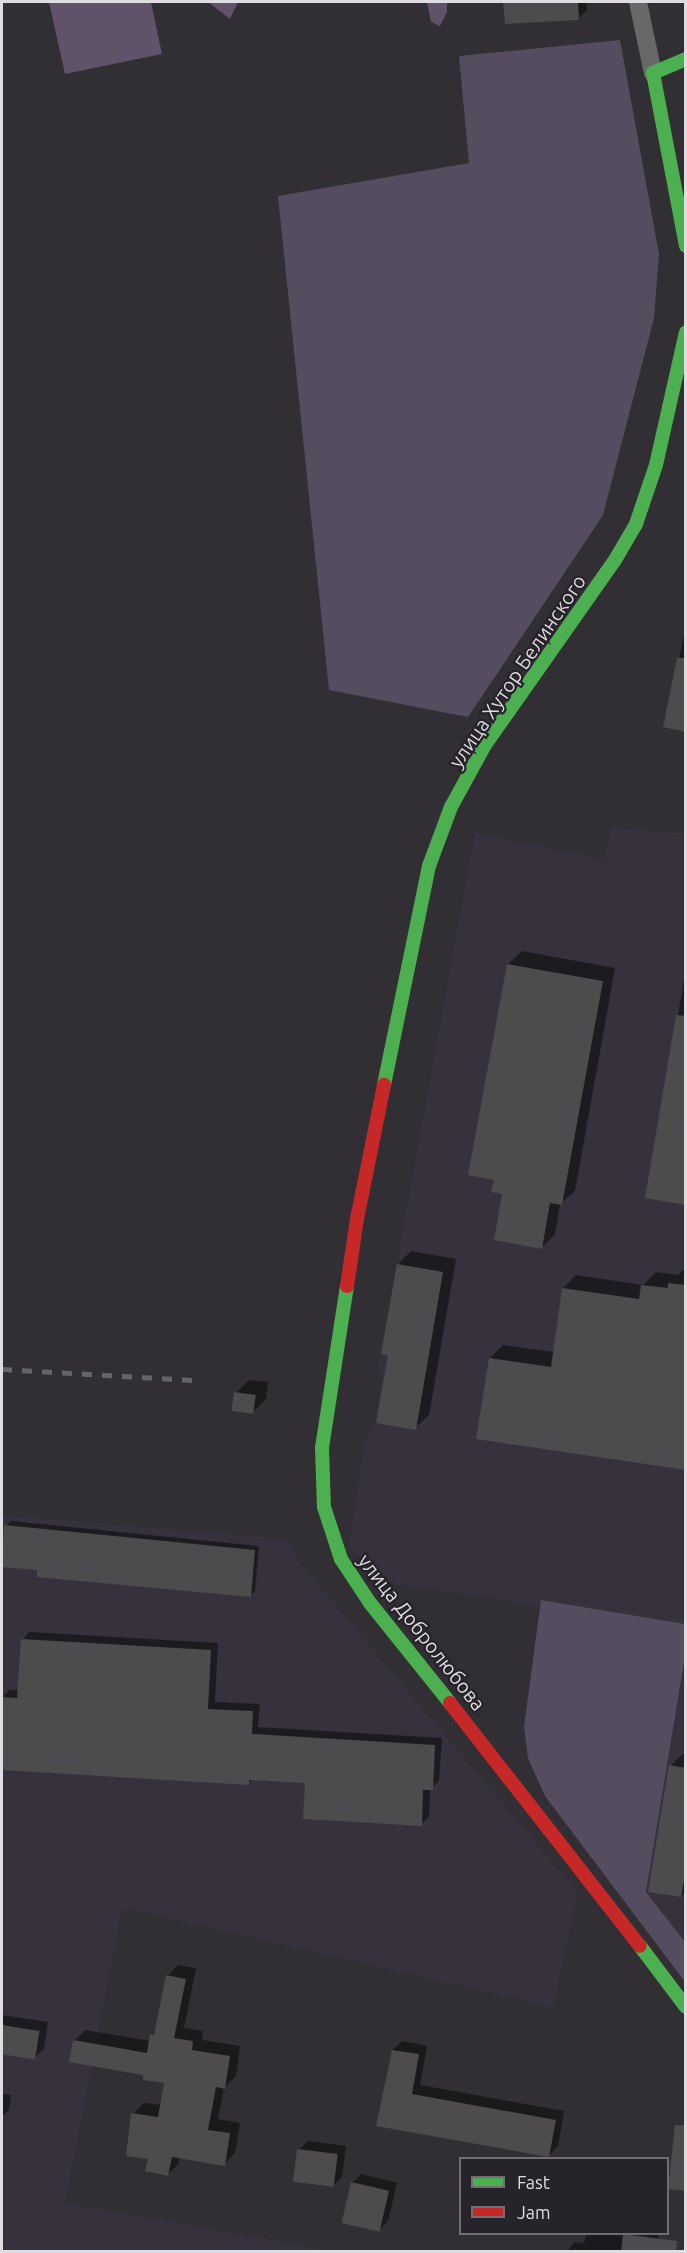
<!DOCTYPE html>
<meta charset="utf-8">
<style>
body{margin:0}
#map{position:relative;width:687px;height:2253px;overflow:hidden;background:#312f33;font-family:Ubuntu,sans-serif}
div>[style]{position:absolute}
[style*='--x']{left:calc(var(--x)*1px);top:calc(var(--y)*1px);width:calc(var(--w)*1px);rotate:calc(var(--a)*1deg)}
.built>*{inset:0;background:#37313d}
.green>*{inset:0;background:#564c5f}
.forest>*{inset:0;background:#5f5269}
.shadow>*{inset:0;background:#0007}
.building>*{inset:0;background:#4d4b4e;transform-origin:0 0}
.street>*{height:18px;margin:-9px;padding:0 9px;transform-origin:9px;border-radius:9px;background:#666968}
.fast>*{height:14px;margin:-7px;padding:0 7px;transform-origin:7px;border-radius:7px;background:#4caf50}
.jam>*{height:14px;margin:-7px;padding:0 7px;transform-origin:7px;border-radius:7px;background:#c62828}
.rail>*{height:4.5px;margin-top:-2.25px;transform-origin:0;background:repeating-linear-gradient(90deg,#646566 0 10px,transparent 0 20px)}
span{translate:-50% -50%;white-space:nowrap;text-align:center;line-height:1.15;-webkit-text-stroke:4.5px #27232a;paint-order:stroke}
.street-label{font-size:20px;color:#dfdde1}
.frame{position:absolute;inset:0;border:3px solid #dfdde1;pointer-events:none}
.legend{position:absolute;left:459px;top:2157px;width:210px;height:78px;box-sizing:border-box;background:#27232a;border:2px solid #716d73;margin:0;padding:8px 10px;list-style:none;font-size:18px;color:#dfdde1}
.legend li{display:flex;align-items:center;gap:12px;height:30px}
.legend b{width:30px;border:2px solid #716d73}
</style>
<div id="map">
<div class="built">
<div style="clip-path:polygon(612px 827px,685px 834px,685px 1624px,541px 1600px,540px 1606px,391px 1583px,349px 1548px,365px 1440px,375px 1424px,382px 1374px,377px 1373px,475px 833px,604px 859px)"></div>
<div style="clip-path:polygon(2px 1515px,287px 1539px,301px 1564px,578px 1893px,553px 2007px,125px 1908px,120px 1919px,65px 2203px,332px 2251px,2px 2251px)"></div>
<div style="clip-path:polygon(685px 1656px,685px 1942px,646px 1892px)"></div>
</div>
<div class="green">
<div style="clip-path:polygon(620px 40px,659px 254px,654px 318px,603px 515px,468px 717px,329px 690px,278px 196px,469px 163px,459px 56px)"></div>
<div style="clip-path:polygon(541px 1600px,685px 1624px,685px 1656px,646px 1892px,685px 1942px,685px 1982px,545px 1796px,528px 1758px,524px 1727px)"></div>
</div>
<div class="forest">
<div style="clip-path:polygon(49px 2px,151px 2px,162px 54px,65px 74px)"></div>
<div style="clip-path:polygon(208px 2px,238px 2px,230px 19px)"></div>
<div style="clip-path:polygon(427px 2px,447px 2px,447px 12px,440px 26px,431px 22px)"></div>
</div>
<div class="shadow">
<div style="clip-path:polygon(505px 2px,586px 2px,587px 10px,579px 18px,506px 23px)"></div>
<div style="clip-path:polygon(686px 625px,686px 730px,665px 726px)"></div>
<div style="clip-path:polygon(522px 951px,615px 968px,575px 1191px,560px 1204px,555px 1234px,542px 1247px,496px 1178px,508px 964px)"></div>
<div style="clip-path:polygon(686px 968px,686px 1204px,647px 1197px)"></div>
<div style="clip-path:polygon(411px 1251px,456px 1259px,429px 1415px,415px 1428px,389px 1354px,398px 1264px)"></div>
<div style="clip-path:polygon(683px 1270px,686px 1270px,686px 1468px,490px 1358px,503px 1345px,554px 1352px,563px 1288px,576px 1275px,643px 1285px,656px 1272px,678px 1275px)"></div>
<div style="clip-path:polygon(249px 1380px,268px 1382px,266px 1399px,252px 1413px,236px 1393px)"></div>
<div style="clip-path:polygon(11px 1521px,259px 1546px,255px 1591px,250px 1596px,39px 1569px,6px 1526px)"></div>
<div style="clip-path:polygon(29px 1632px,218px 1643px,215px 1702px,260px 1704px,258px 1727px,442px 1738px,439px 1781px,430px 1789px,429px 1817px,421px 1824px,306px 1781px,253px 1778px,248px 1783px,2px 1769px,2px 1697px,10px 1690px,19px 1690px,22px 1640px)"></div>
<div style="clip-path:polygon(684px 1753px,686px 1891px,681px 1896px,670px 1766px)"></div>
<div style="clip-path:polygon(178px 1965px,196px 1968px,184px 2028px,203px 2031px,202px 2040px,240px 2046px,236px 2076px,224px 2088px,218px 2119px,240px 2123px,235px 2153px,224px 2164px,180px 2157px,178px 2164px,167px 2175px,150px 2157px,133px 2114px,144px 2103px,162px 2105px,165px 2082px,74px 2041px,85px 2030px,150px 2041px,156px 2030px,167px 1976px)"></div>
<div style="clip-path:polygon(2px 2015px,48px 2022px,44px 2049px,35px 2057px,2px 2052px)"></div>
<div style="clip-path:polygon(402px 2041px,427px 2046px,420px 2085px,564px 2111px,558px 2146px,549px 2155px,378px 2125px,393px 2050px)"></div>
<div style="clip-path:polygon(2px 2094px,11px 2095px,9px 2110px,2px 2117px)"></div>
<div style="clip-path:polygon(308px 2141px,346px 2146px,342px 2177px,333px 2186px,299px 2150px)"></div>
<div style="clip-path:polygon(361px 2174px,397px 2183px,388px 2221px,379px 2230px,352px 2183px)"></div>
<div style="clip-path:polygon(587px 2234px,659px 2234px,657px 2252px,566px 2252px,575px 2242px,583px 2244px)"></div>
</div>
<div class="building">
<div style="clip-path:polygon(503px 2px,578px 2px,579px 20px,505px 24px)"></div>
<div style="clip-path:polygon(677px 658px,686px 658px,686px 732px,663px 727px)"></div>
<div style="clip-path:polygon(507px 964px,603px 981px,562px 1205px,550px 1203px,542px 1249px,494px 1240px,502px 1194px,491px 1192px,494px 1180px,468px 1175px)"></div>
<div style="clip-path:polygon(676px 1015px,686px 1016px,686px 1205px,645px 1198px)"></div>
<div style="clip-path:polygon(397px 1264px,443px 1272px,416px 1430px,376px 1423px,388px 1355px,381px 1354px)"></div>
<div style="clip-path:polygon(668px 1283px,686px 1285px,686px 1470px,476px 1439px,489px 1358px,551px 1367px,562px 1288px,639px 1299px,641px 1285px,668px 1288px)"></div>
<div style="left:234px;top:1392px;width:22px;height:19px;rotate:8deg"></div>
<div style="clip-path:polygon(4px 1525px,255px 1550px,251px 1597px,37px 1577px,37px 1570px,2px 1567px)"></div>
<div style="clip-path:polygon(21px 1639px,211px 1650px,208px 1709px,253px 1711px,252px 1734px,435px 1745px,433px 1790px,423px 1790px,422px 1826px,303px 1819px,305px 1783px,249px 1780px,249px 1785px,2px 1770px,2px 1697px,17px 1698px)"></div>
<div style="clip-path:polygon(669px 1765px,686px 1768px,686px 1869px,681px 1897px,648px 1892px)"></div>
<div style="clip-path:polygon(166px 1975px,186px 1979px,174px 2038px,193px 2041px,192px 2050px,230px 2056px,225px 2089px,216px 2087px,208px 2130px,230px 2133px,225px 2166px,172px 2157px,168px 2176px,145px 2171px,148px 2159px,126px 2156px,131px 2113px,158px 2117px,164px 2083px,143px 2080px,143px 2075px,69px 2062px,73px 2040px,147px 2053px,150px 2034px,154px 2035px)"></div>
<div style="left:2px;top:2025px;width:38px;height:29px;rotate:9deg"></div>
<div style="clip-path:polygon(392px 2050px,419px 2054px,412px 2094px,556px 2120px,549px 2157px,376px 2126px)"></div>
<div style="clip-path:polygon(675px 2125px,686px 2125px,686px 2191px,668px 2189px)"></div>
<div style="left:297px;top:2149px;width:41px;height:33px;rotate:7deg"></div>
<div style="left:351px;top:2182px;width:39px;height:42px;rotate:13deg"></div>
<div style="clip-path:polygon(623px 2234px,677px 2241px,676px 2252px,621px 2252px)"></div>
</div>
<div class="street">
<div style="--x:638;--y:2;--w:73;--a:78.1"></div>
</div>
<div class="fast">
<div style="--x:686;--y:59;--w:36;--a:157"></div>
<div style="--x:653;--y:73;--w:176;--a:79.2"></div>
<div style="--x:384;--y:1085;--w:224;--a:-78.4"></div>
<div style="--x:429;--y:866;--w:63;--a:-69.6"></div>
<div style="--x:451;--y:807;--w:71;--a:-61.3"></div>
<div style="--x:485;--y:745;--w:226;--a:-54.9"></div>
<div style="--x:615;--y:560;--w:42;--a:-59.7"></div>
<div style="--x:636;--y:524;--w:62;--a:-71.3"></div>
<div style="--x:656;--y:465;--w:136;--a:-77.3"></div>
<div style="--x:347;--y:1286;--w:164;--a:98.8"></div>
<div style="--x:322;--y:1448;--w:59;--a:88.1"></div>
<div style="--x:324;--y:1507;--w:55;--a:71.9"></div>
<div style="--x:341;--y:1559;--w:53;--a:56.6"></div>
<div style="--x:370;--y:1603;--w:128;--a:51.3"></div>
<div style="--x:640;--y:1946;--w:76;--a:53"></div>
</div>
<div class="jam">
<div style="--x:347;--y:1286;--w:68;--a:-81.5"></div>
<div style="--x:357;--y:1219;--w:137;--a:-78.6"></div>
<div style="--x:450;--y:1703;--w:308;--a:52"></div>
</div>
<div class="rail">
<div style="--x:2;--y:1369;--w:191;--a:3.3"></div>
</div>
<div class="street-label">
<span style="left:517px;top:671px;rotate:-56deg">улица Хутор Белинского</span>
<span style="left:422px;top:1632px;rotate:52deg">улица Добролюбова</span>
</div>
<div class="frame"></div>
<ul class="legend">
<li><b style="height:8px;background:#4caf50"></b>Fast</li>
<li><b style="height:8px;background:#c62828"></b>Jam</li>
</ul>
</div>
